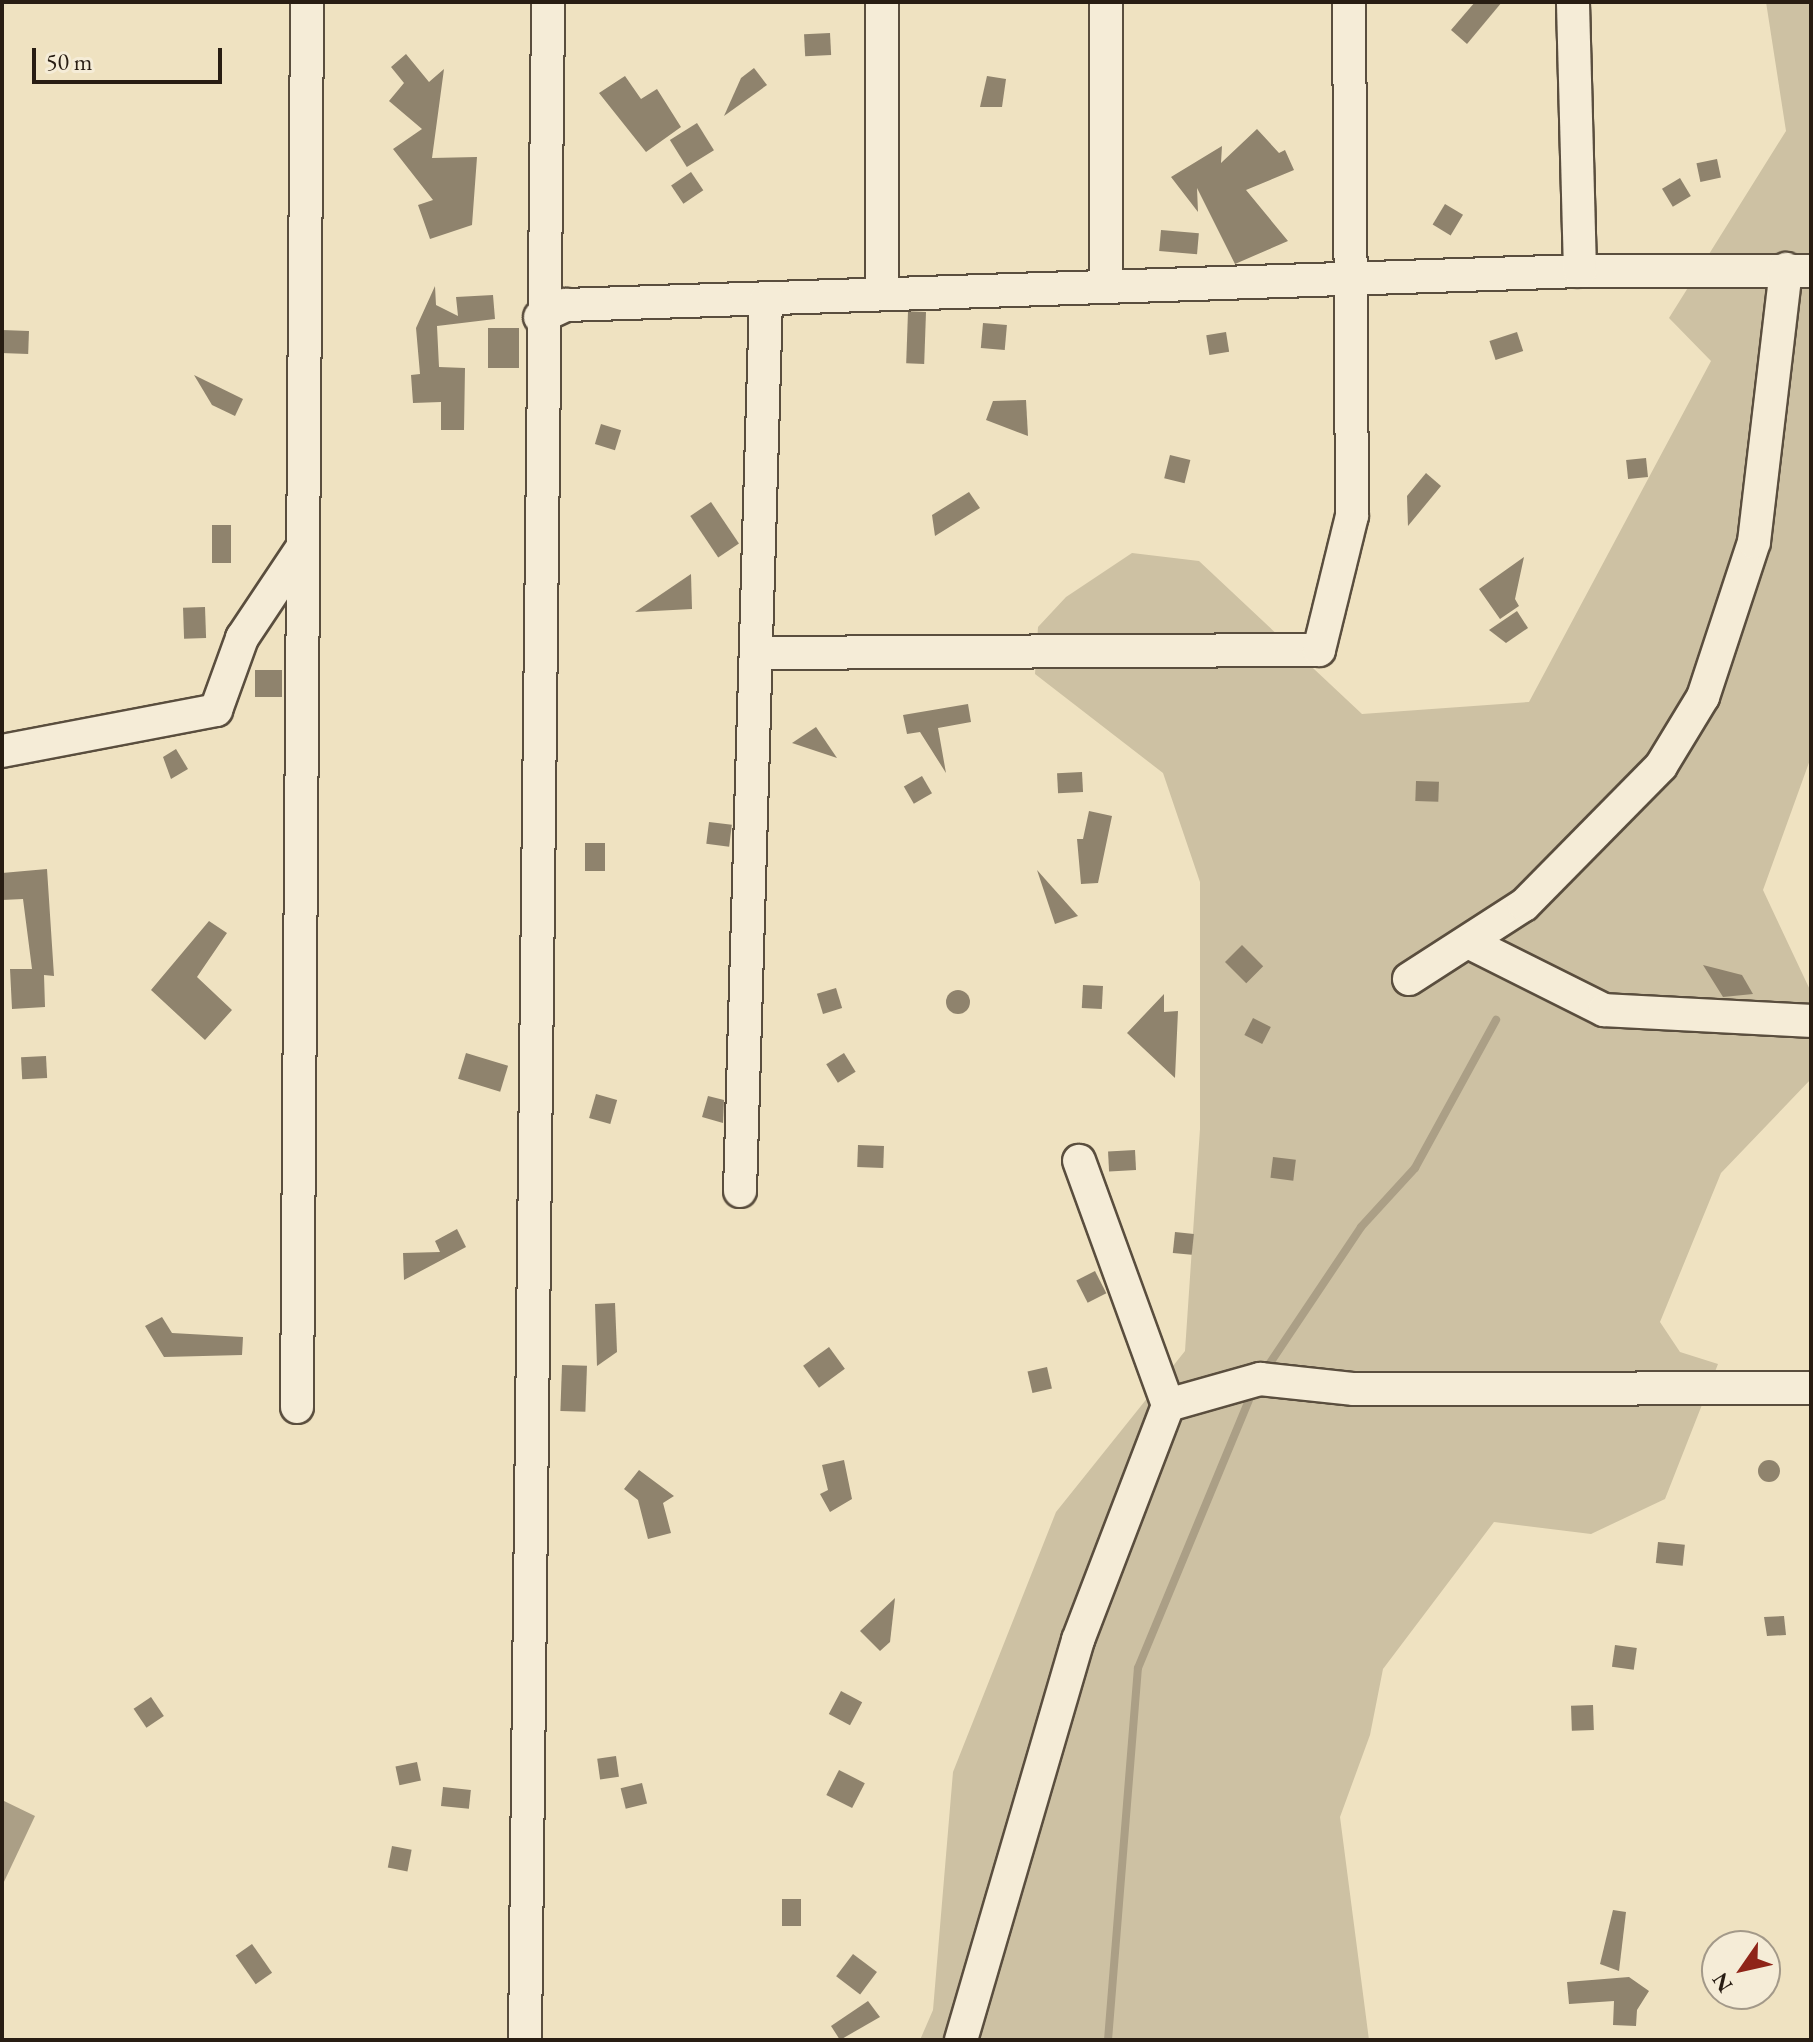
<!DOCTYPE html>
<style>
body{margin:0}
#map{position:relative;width:1813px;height:2042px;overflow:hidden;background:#efe2c1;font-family:"EB Garamond",serif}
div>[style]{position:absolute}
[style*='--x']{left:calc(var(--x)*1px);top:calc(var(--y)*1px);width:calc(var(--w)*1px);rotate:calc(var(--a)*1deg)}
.green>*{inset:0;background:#cdc1a3}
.water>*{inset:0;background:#ab9f86}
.stream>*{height:8px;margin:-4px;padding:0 4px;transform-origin:4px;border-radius:4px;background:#ab9f86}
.building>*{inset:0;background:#8f836d;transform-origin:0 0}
.round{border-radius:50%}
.roads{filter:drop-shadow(2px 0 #5a4e3e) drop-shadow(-2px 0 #5a4e3e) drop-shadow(0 2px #5a4e3e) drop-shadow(0 -2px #5a4e3e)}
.minor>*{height:32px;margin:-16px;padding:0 16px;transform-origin:16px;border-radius:16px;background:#f5ecd7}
span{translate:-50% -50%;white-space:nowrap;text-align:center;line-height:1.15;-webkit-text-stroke:7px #f5ecd7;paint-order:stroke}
.frame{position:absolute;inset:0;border:4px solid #281d13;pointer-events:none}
.north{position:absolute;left:1701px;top:1930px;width:80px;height:80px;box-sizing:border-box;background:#f5ecd7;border:2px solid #a39989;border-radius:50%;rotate:236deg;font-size:22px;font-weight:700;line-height:32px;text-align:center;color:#281d13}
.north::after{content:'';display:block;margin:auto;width:28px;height:36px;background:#8f2418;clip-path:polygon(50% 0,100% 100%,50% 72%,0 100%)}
.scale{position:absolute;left:32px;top:48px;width:190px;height:36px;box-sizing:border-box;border:4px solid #281d13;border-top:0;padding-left:10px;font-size:24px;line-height:28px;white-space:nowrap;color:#281d13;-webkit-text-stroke:6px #f5ecd7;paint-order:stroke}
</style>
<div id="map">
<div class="green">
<div style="clip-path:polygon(1766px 2px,1811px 2px,1811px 757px,1763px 890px,1811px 992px,1811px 1079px,1721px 1173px,1660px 1322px,1680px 1352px,1718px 1364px,1665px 1499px,1591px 1534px,1494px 1522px,1383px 1669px,1370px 1735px,1340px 1817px,1369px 2040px,920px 2040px,933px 2010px,953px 1772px,1056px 1512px,1185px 1351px,1200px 1129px,1200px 882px,1163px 773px,1035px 674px,1038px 627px,1066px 597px,1132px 553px,1199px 561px,1362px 714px,1529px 702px,1711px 361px,1669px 318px,1786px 131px)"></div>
</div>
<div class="water">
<div style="clip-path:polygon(2px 1800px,35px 1816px,2px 1886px)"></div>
</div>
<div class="stream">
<div style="--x:1264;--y:1372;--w:174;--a:-56.2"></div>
<div style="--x:1361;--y:1227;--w:80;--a:-47.5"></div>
<div style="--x:1415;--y:1168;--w:169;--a:-61.3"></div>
<div style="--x:1108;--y:2040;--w:373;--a:-85.4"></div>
<div style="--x:1138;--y:1668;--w:300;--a:-67.5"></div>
</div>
<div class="building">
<div style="clip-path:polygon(1475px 2px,1502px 2px,1467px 44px,1451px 30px)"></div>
<div style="left:830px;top:33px;width:22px;height:26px;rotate:87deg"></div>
<div style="clip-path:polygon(406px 54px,429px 82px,444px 69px,432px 158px,477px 157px,472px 225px,430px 239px,418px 205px,433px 200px,393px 149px,422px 129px,389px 101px,404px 83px,391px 67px)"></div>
<div style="clip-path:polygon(754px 68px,767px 85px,724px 116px,741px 78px)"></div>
<div style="clip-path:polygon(625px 76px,641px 99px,657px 89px,681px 127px,646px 152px,599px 93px)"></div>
<div style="clip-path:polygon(987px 76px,1006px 79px,1002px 107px,980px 107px)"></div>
<div style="left:697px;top:123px;width:32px;height:32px;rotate:58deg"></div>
<div style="clip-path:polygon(1257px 129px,1279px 153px,1285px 150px,1294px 170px,1246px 190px,1288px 241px,1235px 264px,1197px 188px,1198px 212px,1171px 177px,1222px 146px,1221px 163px)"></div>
<div style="left:1717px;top:159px;width:19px;height:21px;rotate:78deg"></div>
<div style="left:691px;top:172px;width:22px;height:24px;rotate:56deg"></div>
<div style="left:1680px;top:178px;width:21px;height:21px;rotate:59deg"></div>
<div style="left:1445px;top:204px;width:21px;height:24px;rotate:31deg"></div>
<div style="left:1161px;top:230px;width:38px;height:21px;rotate:5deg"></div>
<div style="clip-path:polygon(435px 286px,436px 305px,458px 316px,456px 297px,493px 295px,495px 319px,437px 326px,439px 367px,465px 368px,464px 430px,441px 430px,441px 402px,413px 403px,411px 375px,420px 374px,416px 328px)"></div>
<div style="left:926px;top:312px;width:52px;height:18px;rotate:92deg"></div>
<div style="left:983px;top:323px;width:24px;height:25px;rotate:5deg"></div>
<div style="left:488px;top:328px;width:31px;height:40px"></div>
<div style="left:2px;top:330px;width:27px;height:23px;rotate:2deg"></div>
<div style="left:1226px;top:332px;width:20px;height:20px;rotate:81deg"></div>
<div style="left:1517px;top:332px;width:20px;height:29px;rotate:72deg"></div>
<div style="clip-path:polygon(194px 375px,243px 399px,235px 416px,212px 405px)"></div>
<div style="clip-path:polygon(1026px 400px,1028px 436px,986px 420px,993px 401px)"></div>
<div style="left:601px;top:424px;width:21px;height:21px;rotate:17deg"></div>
<div style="left:1170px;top:455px;width:21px;height:24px;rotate:14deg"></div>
<div style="left:1646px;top:458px;width:19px;height:20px;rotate:84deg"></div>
<div style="clip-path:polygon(1426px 473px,1441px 486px,1408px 526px,1407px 496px)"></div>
<div style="clip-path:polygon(969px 492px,980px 508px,935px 536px,932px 515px)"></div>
<div style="left:711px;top:502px;width:50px;height:25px;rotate:56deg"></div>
<div style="left:212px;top:525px;width:19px;height:38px"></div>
<div style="clip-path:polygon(1524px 557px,1515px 599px,1519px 606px,1500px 619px,1479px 589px)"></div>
<div style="clip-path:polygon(691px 574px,692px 609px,635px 612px)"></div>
<div style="left:205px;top:607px;width:31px;height:22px;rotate:88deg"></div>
<div style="clip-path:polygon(1517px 611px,1528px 628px,1506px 643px,1489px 630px)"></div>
<div style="left:255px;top:670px;width:27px;height:27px"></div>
<div style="clip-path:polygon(968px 704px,971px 722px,938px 728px,946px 773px,920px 732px,907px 734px,903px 715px)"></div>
<div style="clip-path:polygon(816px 727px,837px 758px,792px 743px)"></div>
<div style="clip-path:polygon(176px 749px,188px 769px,171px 779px,163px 757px)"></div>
<div style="left:1082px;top:772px;width:20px;height:25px;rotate:87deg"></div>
<div style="left:922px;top:776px;width:20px;height:21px;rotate:60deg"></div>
<div style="left:1416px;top:781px;width:23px;height:20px;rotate:2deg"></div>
<div style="clip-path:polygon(1089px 811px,1112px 816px,1098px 883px,1081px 884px,1077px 839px,1083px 839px)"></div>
<div style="left:709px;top:822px;width:23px;height:22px;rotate:7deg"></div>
<div style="left:585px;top:843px;width:20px;height:28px"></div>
<div style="clip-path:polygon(47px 869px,54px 976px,44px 975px,45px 1007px,12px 1009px,10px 969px,32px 969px,23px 899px,2px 900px,2px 873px)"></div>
<div style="clip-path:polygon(1037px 870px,1078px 916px,1055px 924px)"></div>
<div style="clip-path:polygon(209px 921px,227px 933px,197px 977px,232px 1010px,205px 1040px,151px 990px)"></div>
<div style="left:1242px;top:945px;width:30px;height:24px;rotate:45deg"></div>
<div style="clip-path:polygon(1703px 965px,1742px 975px,1753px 994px,1723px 997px)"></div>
<div style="left:1083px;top:985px;width:20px;height:23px;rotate:3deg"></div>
<div style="left:836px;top:988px;width:21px;height:20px;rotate:73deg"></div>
<div class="round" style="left:946px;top:990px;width:24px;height:24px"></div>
<div style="clip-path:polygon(1164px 994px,1164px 1012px,1178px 1011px,1175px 1078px,1127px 1033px)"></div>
<div style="left:1253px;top:1018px;width:20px;height:19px;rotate:27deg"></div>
<div style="left:466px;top:1053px;width:44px;height:27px;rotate:17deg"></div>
<div style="left:844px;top:1053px;width:22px;height:21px;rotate:58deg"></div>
<div style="left:46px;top:1056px;width:22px;height:25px;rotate:87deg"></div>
<div style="left:596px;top:1094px;width:22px;height:25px;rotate:16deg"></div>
<div style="clip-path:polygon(708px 1096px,724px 1100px,723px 1123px,702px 1117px)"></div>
<div style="left:858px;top:1145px;width:26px;height:22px;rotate:2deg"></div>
<div style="left:1135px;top:1150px;width:20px;height:27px;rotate:87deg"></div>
<div style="left:1273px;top:1157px;width:23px;height:21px;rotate:7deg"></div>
<div style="clip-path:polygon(457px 1229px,466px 1247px,404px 1280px,403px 1253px,440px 1252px,435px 1241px)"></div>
<div style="left:1175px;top:1232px;width:19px;height:21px;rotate:6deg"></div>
<div style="left:1095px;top:1271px;width:25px;height:21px;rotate:63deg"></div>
<div style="clip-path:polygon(615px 1303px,617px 1352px,597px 1366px,595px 1304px)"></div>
<div style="clip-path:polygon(162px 1317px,172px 1333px,243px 1337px,242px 1355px,164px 1357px,145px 1326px)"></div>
<div style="left:829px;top:1347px;width:27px;height:32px;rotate:54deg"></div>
<div style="left:562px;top:1365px;width:25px;height:46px;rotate:2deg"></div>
<div style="left:1047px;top:1367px;width:22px;height:20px;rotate:77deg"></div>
<div style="clip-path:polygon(844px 1460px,852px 1499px,830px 1512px,820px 1494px,828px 1490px,822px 1465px)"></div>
<div class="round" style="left:1758px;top:1460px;width:22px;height:22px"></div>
<div style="clip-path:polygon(639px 1470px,674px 1496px,663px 1503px,671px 1533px,648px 1539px,638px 1500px,624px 1489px)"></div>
<div style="left:1658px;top:1542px;width:27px;height:21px;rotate:6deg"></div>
<div style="clip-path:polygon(895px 1598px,890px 1642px,880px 1651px,860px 1631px)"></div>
<div style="clip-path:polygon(1784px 1616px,1786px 1635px,1767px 1636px,1764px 1617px)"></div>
<div style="left:1615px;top:1645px;width:22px;height:22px;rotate:8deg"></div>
<div style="left:841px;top:1691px;width:24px;height:26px;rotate:28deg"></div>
<div style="left:151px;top:1697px;width:23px;height:21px;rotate:56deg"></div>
<div style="left:1593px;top:1705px;width:25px;height:22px;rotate:88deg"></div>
<div style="left:616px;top:1756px;width:21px;height:19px;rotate:82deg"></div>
<div style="left:417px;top:1762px;width:19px;height:22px;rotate:78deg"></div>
<div style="left:839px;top:1770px;width:29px;height:28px;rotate:27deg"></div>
<div style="left:642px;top:1783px;width:21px;height:22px;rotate:76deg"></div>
<div style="left:443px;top:1787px;width:28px;height:19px;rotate:6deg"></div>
<div style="left:392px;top:1846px;width:20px;height:22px;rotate:11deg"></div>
<div style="left:782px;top:1899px;width:19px;height:27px"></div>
<div style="clip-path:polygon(1613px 1910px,1626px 1912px,1619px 1971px,1600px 1964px)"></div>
<div style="left:252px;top:1944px;width:35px;height:20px;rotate:55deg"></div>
<div style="left:853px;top:1954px;width:30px;height:28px;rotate:37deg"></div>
<div style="clip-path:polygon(1629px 1977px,1649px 1991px,1637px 2010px,1636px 2026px,1613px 2025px,1614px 2001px,1569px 2004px,1567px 1982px)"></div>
<div style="clip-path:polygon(868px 2001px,880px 2017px,840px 2040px,831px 2026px)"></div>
</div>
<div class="roads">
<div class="minor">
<div style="--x:1580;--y:271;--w:231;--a:0"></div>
<div style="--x:1106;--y:287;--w:285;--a:-90"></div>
<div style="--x:882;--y:294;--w:292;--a:-90"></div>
<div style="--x:540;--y:317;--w:29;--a:-25"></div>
<div style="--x:566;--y:305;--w:1015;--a:-1.92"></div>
<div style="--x:1580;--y:271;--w:269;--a:-91.5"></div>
<div style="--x:756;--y:653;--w:563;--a:-0.31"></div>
<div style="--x:1319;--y:650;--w:138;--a:-76.2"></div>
<div style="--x:1352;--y:516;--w:514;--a:-90.33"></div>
<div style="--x:2;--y:751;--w:218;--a:-10.8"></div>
<div style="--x:216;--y:710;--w:77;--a:-70.1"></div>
<div style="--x:242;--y:638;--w:108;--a:-56.3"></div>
<div style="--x:1470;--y:943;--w:150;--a:26.6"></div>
<div style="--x:1604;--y:1010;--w:207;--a:3"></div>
<div style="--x:1409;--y:979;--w:137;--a:-32.8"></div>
<div style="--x:1524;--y:905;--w:195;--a:-45.4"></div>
<div style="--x:1661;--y:766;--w:81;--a:-58.7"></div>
<div style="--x:1703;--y:697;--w:163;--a:-71.8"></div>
<div style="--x:1754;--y:542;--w:275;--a:-83.3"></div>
<div style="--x:740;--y:1191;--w:893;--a:-88.33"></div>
<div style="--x:1168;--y:1405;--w:96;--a:-15.8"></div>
<div style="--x:1260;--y:1379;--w:95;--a:6.1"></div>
<div style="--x:1354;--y:1389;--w:457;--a:-0.1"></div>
<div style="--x:297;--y:1407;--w:1405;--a:-89.59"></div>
<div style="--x:525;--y:2040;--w:2038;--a:-89.35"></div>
<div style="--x:961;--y:2040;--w:417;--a:-73.7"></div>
<div style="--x:1078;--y:1640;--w:252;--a:-69"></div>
<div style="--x:1168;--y:1405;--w:260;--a:-110"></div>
</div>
</div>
<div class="frame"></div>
<div class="north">N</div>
<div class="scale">50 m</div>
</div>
